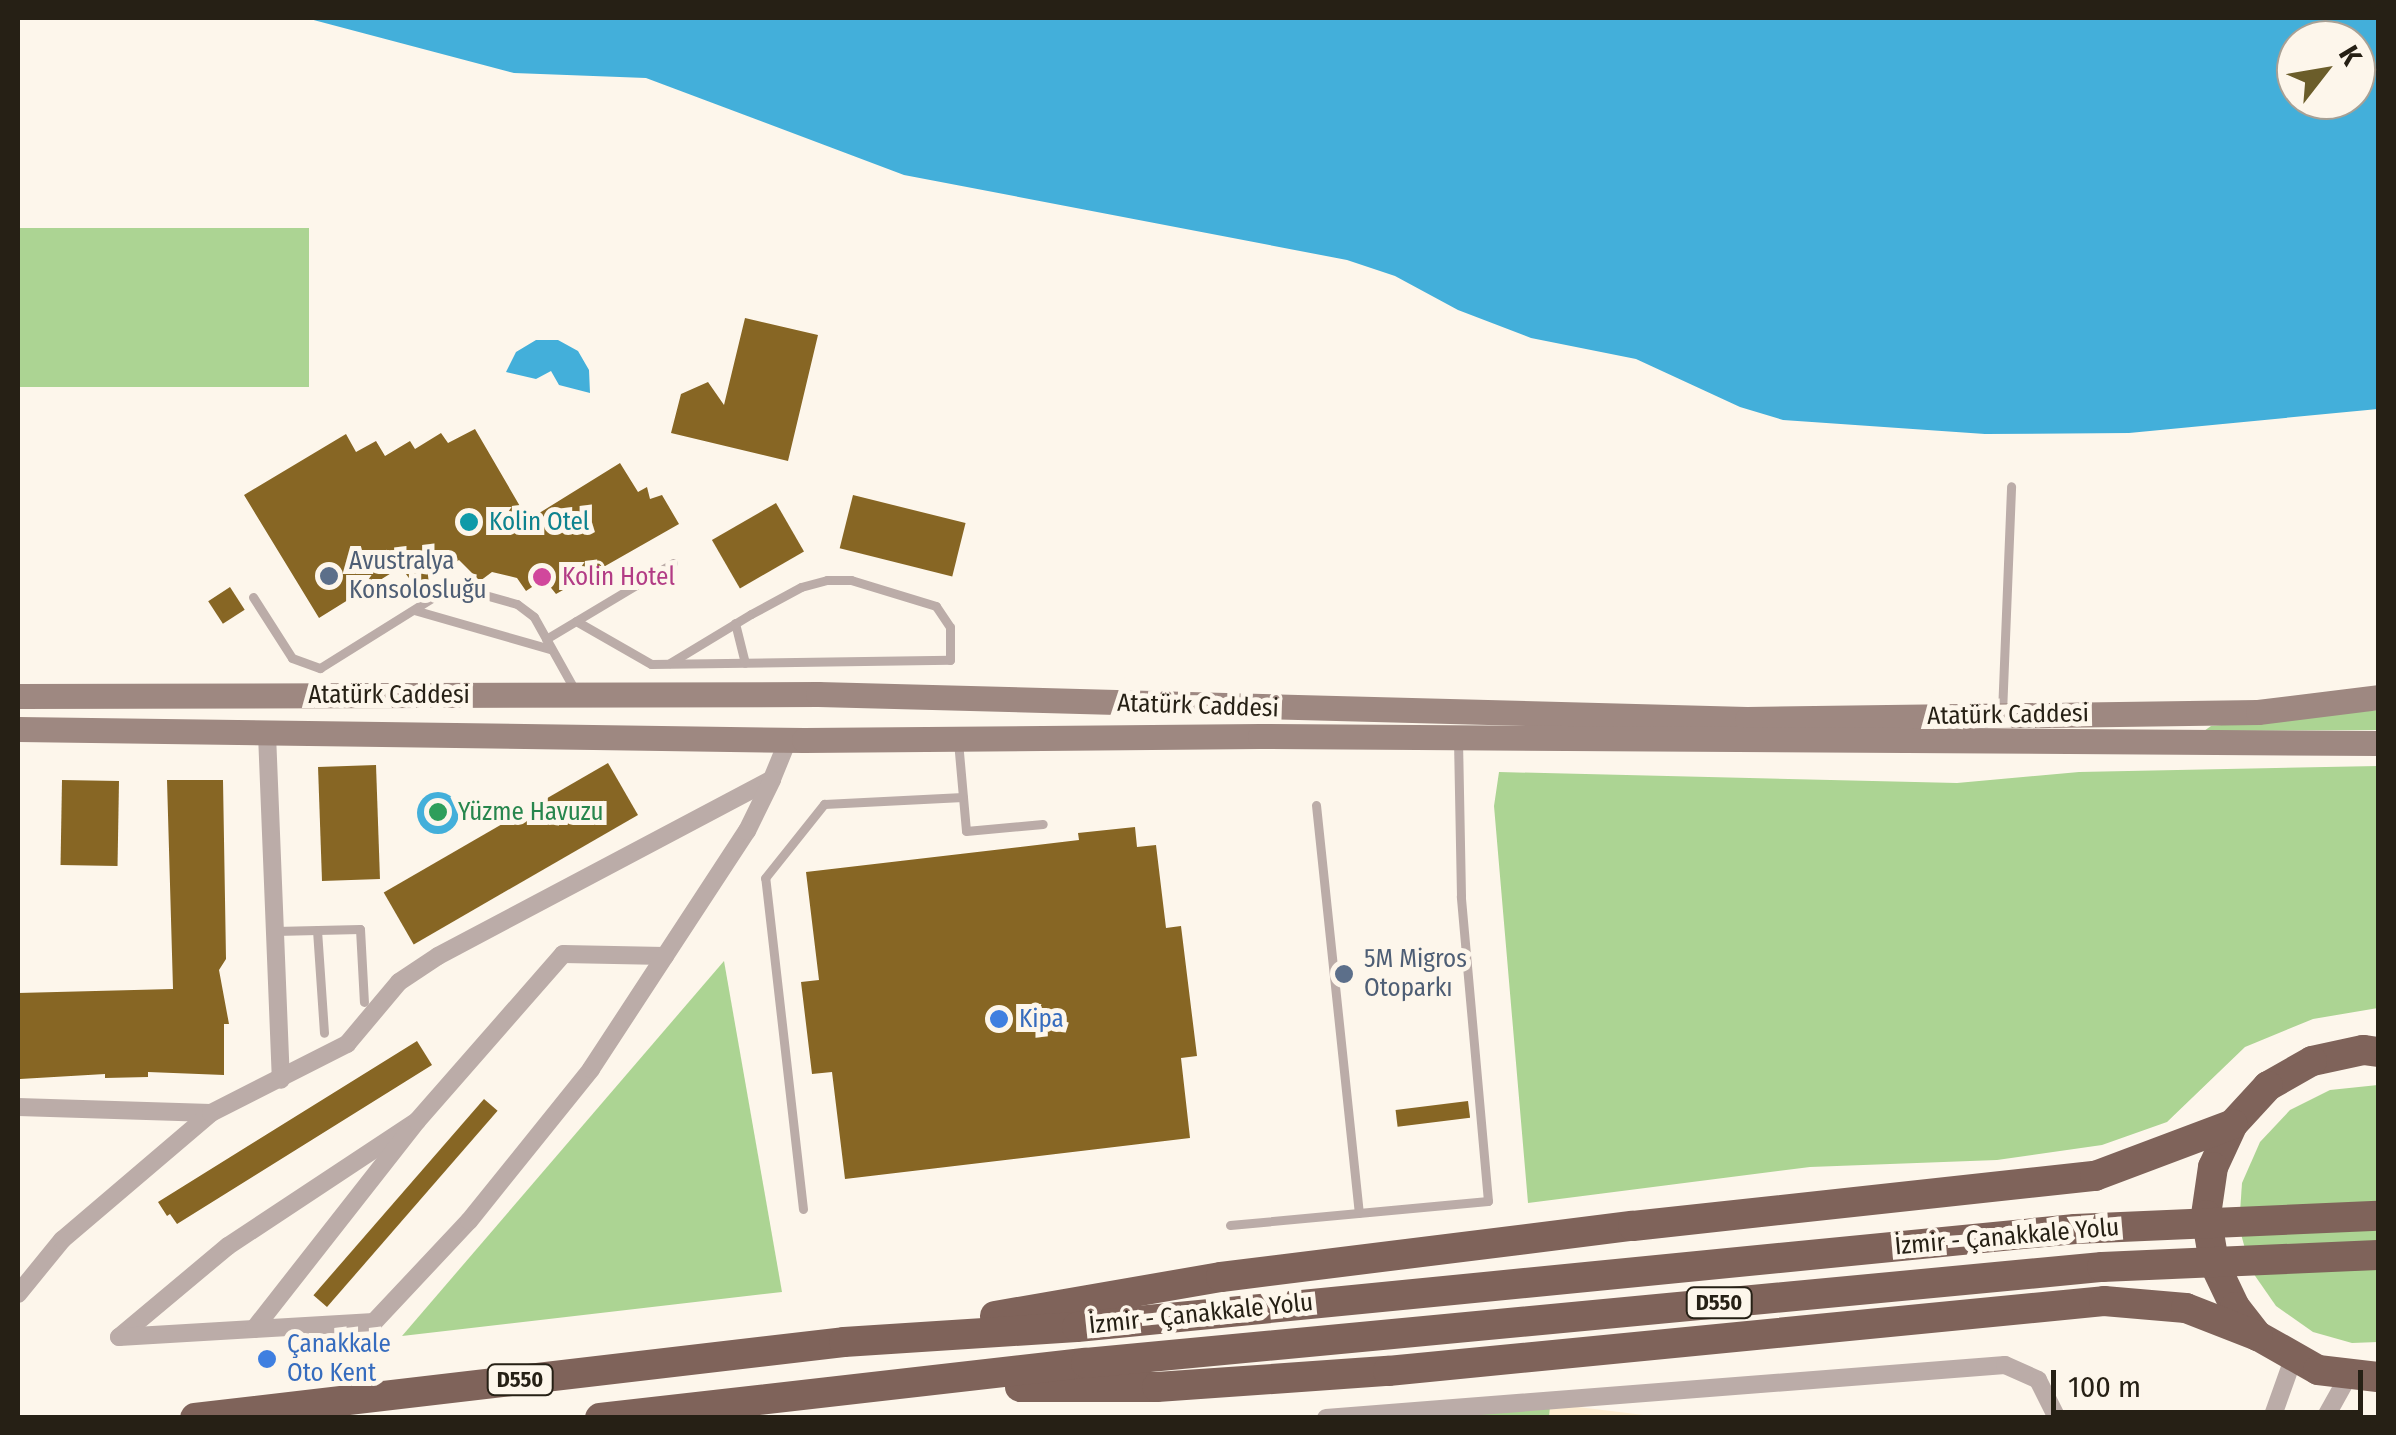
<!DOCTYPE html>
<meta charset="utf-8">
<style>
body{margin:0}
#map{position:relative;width:2396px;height:1435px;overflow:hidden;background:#fdf6eb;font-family:"Fira Sans Condensed",sans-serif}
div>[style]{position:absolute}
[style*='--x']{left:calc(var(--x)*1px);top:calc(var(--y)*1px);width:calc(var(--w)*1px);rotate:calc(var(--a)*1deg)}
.built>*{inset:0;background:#feedd1}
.green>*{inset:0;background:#acd493;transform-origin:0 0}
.water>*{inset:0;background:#43afda}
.round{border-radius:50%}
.building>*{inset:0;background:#876624;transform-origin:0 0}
.service>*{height:9px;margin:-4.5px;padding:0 4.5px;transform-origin:4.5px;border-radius:4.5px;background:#bbaca8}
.minor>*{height:18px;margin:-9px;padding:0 9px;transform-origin:9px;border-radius:9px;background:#bbaca8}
.secondary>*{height:25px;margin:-12.5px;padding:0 12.5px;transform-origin:12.5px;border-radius:12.5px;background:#9e8881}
.trunk>*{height:30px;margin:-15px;padding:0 15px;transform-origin:15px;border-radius:15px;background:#7f635a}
.dots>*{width:28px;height:28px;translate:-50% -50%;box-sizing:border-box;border:5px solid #fdf6eb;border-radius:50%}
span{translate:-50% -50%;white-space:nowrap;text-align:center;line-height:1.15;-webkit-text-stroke:10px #fdf6eb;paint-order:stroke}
.shield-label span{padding:2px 8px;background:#fdf6eb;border:2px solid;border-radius:8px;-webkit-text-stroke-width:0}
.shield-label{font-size:22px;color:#262015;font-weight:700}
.culture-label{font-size:25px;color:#0d838f}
.left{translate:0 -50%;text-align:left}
.service-label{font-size:25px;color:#4e5e75}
.hotel-label{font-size:25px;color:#b23c85}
.street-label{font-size:25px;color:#262015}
.leisure-label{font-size:25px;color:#27864d}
.shop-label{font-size:25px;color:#366cbe}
.frame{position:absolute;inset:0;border:20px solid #262015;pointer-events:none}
.north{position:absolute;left:2276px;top:20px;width:100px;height:100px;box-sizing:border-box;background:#fdf6eb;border:2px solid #a7a095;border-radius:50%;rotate:59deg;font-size:28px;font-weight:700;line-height:40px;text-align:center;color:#262015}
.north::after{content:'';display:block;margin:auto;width:35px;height:45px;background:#6b5d2a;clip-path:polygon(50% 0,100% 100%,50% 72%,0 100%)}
.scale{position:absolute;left:2051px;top:1370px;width:312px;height:45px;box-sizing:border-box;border:5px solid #262015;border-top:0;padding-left:12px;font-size:30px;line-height:35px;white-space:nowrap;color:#262015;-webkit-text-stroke:8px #fdf6eb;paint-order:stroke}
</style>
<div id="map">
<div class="built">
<div style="clip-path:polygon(1570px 1406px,1660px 1417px,1366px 1418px)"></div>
</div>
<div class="green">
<div style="left:18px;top:228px;width:291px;height:159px"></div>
<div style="clip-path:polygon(2378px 710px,2378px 730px,2204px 731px,2211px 726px)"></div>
<div style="clip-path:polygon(2378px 766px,2378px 1008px,2313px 1019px,2245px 1047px,2167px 1122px,2102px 1145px,1997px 1160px,1810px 1167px,1528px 1203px,1494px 806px,1499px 772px,1957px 783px,2079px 772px)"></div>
<div style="clip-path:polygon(724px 961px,782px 1292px,402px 1336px)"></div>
<div style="clip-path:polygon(2378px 1085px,2378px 1342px,2352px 1343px,2313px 1332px,2276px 1306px,2251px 1270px,2239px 1227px,2242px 1183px,2260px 1142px,2290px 1110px,2330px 1090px)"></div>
<div style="clip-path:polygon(1550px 1406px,1549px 1417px,1390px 1417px)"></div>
</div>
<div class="water">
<div style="clip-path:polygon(evenodd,306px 18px,2378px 18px,2378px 409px,2129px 433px,1985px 434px,1783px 420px,1740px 407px,1636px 359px,1531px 338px,1458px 310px,1395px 276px,1347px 260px,904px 175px,646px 78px,514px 73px,306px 18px,2296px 40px,2356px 40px,2356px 100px,2296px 100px,2296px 40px)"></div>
<div style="clip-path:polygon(536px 340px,558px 340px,578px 351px,589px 370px,590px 393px,559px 385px,551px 371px,536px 379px,506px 372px,516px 352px)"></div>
<div class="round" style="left:417px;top:792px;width:42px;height:42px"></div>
</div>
<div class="building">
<div style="clip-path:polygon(745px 318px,818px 335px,788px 461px,671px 433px,681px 394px,708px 382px,724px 405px)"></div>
<div style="clip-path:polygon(475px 429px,528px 520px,620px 463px,638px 492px,647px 487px,650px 499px,662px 495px,679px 524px,556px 594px,544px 579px,526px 591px,517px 578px,492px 572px,480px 581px,459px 560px,416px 588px,401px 567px,319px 618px,244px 495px,346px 434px,356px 452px,376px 441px,385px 456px,410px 441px,415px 449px,441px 433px,448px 443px)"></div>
<div style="left:853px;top:495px;width:116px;height:55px;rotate:14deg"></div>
<div style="left:776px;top:503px;width:56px;height:74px;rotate:60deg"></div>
<div style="left:230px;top:587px;width:27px;height:26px;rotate:57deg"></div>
<div style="left:608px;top:763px;width:60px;height:259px;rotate:60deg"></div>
<div style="left:376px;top:765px;width:114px;height:58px;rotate:88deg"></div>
<div style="clip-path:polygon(167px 780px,223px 780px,226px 959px,219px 970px,229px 1024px,224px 1024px,224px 1075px,148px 1072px,148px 1077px,105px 1078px,105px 1074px,20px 1079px,18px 993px,173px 989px)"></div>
<div style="left:119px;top:781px;width:85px;height:57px;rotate:91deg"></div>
<div style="clip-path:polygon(1135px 827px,1137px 847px,1156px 845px,1166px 928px,1181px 926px,1197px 1056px,1181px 1058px,1190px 1138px,845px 1179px,832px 1072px,812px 1074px,801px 982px,819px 980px,806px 872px,1079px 840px,1078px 833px)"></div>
<div style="clip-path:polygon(417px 1041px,432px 1065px,177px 1224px,170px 1214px,167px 1216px,158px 1202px)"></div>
<div style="left:484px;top:1099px;width:18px;height:260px;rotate:41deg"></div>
<div style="left:1468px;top:1101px;width:17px;height:73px;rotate:83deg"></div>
</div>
<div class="service">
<div style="--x:253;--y:597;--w:72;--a:57.4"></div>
<div style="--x:292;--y:658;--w:30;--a:20"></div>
<div style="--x:320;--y:668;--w:142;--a:-32"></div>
<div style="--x:440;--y:593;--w:21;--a:-14"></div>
<div style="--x:460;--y:588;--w:59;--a:15.7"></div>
<div style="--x:517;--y:604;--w:21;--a:37"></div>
<div style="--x:534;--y:617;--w:86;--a:60.8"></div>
<div style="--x:414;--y:610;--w:141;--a:16"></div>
<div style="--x:576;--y:621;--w:86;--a:29.8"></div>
<div style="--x:651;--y:664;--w:299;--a:-0.8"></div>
<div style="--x:950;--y:660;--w:33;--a:-90"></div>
<div style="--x:950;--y:627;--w:25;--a:-124"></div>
<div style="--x:936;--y:606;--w:89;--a:-163"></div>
<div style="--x:851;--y:580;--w:24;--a:180"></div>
<div style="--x:827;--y:580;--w:27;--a:165"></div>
<div style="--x:801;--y:587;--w:57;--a:151.6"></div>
<div style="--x:751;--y:614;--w:95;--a:148.8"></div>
<div style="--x:735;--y:623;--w:41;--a:76"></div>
<div style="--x:546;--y:639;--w:148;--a:-30.9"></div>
<div style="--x:2002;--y:713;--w:227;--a:-87.7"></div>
<div style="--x:958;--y:741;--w:90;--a:84.9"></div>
<div style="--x:966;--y:831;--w:77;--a:-5.2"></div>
<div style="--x:1316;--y:805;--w:410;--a:84"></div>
<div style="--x:317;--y:930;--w:103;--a:86.1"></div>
<div style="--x:275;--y:931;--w:85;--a:-1.3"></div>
<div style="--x:360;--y:929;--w:73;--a:86.9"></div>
<div style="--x:803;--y:1209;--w:333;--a:-96.5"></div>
<div style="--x:765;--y:878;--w:95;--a:-51.4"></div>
<div style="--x:824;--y:804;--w:139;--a:-2.9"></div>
<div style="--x:1230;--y:1225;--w:259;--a:-5.3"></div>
<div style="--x:1488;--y:1201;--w:306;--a:-95.1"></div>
<div style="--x:1461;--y:896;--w:154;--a:-91.1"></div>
</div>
<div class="minor">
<div style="--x:267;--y:734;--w:346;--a:87.7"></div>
<div style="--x:18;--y:1107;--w:193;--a:1.8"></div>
<div style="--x:417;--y:1121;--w:227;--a:146.5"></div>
<div style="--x:228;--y:1246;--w:142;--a:140.1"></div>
<div style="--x:119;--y:1337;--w:135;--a:-3.4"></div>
<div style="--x:254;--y:1329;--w:264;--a:-51.9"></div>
<div style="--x:417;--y:1121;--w:222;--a:-48.8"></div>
<div style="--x:563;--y:954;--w:102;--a:1.1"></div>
<div style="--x:18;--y:1294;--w:70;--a:-50.8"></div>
<div style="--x:62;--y:1240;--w:196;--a:-40.4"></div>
<div style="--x:211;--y:1113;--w:153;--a:-26.9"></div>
<div style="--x:347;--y:1044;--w:81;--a:-50"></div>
<div style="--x:399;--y:982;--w:47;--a:-33.7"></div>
<div style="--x:438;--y:956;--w:378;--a:-27.9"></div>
<div style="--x:772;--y:779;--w:42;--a:-67.7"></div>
<div style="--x:254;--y:1329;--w:120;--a:-3.3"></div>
<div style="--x:374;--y:1322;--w:139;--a:-46.8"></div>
<div style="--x:469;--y:1221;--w:195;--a:-51.2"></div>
<div style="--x:591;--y:1069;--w:285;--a:-56.8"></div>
<div style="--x:747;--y:831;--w:57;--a:-63.9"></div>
<div style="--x:1326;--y:1418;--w:681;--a:-4.46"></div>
<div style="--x:2005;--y:1365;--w:36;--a:24"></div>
<div style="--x:2038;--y:1380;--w:42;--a:63.4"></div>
<div style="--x:2272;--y:1418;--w:63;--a:-70.4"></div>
<div style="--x:2325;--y:1418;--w:49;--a:-60.8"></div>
</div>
<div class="secondary">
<div style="--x:18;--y:696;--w:800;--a:-0.14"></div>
<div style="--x:818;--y:694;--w:929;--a:1.54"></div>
<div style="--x:1747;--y:719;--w:511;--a:-0.78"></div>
<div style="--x:2258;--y:712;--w:121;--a:-7.1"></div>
<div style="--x:18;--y:729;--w:786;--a:0.8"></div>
<div style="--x:804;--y:740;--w:456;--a:-0.5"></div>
<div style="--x:1260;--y:736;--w:1118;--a:0.36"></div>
</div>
<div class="trunk">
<div style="--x:2378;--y:1052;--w:15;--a:-172"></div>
<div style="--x:2363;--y:1050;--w:52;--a:167.8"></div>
<div style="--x:2312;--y:1061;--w:51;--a:150.4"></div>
<div style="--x:2268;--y:1086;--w:52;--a:132.6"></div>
<div style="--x:2233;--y:1124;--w:47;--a:114.9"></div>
<div style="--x:2213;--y:1167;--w:49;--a:98.3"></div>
<div style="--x:2206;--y:1215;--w:49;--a:80.5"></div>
<div style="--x:2214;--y:1263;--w:49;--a:64.5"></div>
<div style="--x:2235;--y:1307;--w:37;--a:52"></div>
<div style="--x:2258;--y:1336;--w:69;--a:29.5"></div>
<div style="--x:2318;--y:1370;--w:60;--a:6.7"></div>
<div style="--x:995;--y:1316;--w:229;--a:-9.8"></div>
<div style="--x:1221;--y:1277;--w:415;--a:-7.1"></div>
<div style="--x:1633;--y:1226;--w:465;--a:-6.2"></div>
<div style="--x:2095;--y:1176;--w:147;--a:-20.6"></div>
<div style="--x:1020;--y:1387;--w:137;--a:0"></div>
<div style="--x:1157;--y:1387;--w:232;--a:-4"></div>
<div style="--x:1388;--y:1371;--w:719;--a:-5.58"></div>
<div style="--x:2104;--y:1301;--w:82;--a:4.9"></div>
<div style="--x:2186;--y:1308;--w:77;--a:21.3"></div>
<div style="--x:195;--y:1418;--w:653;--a:-6.68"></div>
<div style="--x:844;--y:1342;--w:233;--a:-3.7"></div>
<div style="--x:1077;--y:1327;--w:1003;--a:-5.61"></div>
<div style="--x:2075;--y:1229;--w:303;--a:-2.5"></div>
<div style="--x:600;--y:1418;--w:489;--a:-6.5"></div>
<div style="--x:1086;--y:1363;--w:1021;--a:-5.4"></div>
<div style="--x:2102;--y:1267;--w:276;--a:-2.5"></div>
</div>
<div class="dots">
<div style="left:469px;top:522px;background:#0f9aa8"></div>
<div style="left:329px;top:576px;background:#5c6f8a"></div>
<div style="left:542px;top:577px;background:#d1479c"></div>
<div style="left:438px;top:812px;background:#2e9e5b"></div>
<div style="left:1344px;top:974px;background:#5c6f8a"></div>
<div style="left:999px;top:1019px;background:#3f7fe0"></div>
<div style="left:267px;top:1359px;background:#3f7fe0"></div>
</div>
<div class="shield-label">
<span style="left:1719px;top:1303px">D550</span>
<span style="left:520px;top:1380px">D550</span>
</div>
<div class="culture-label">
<span class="left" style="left:489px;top:522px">Kolin Otel</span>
</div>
<div class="service-label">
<span class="left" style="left:349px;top:576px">Avustralya<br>Konsolosluğu</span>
<span class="left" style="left:1364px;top:974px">5M Migros<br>Otoparkı</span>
</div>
<div class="hotel-label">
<span class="left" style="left:562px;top:577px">Kolin Hotel</span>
</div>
<div class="street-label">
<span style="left:389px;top:695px">Atatürk Caddesi</span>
<span style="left:1198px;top:706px;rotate:2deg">Atatürk Caddesi</span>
<span style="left:2008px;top:715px;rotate:-1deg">Atatürk Caddesi</span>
<span style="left:2007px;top:1237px;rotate:-5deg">İzmir - Çanakkale Yolu</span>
<span style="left:1201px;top:1314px;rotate:-6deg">İzmir - Çanakkale Yolu</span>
</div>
<div class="leisure-label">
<span class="left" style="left:458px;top:812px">Yüzme Havuzu</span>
</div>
<div class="shop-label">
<span class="left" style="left:1019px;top:1019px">Kipa</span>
<span class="left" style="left:287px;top:1359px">Çanakkale<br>Oto Kent</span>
</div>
<div class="frame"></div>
<div class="north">K</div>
<div class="scale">100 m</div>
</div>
